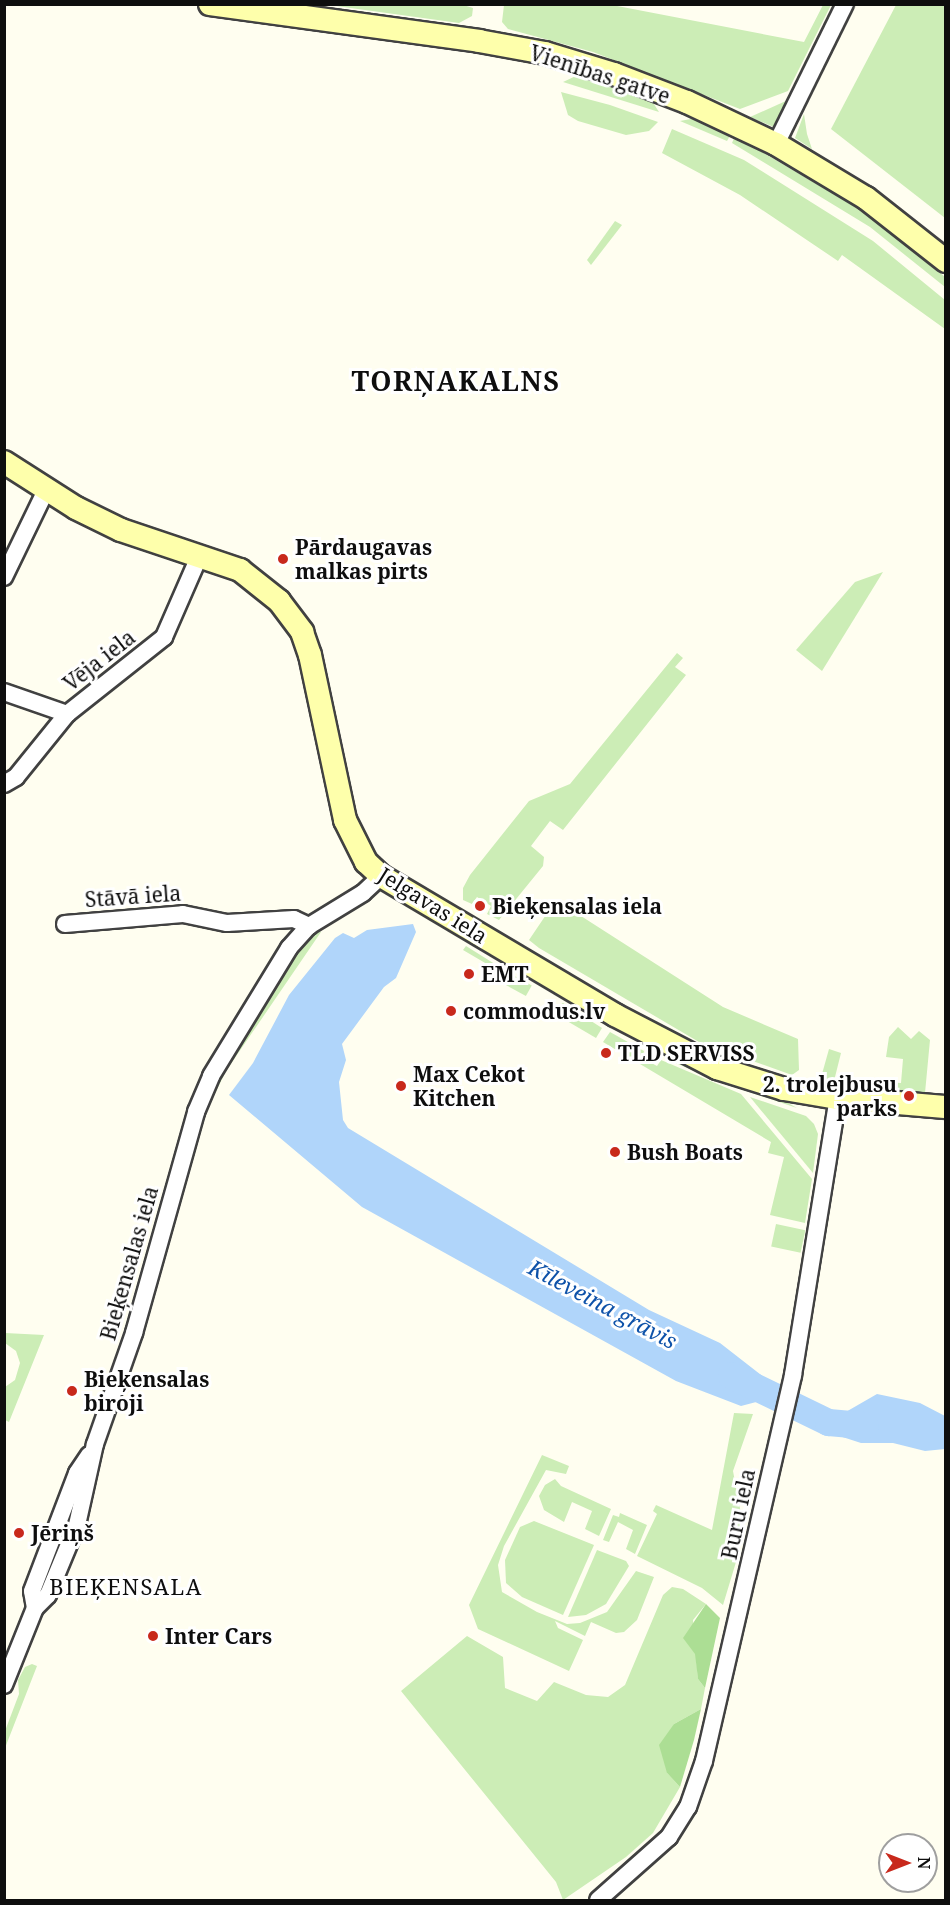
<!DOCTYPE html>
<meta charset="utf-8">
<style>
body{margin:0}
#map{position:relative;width:950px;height:1905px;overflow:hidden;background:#fffef0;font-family:"Noto Serif",serif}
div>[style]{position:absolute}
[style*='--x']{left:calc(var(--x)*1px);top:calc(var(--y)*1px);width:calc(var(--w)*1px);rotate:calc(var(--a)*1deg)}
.green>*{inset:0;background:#ccedb6;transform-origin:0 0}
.forest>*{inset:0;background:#acde94}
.water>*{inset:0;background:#b0d5fa}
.river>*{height:27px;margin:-13.5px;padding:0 13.5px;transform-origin:13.5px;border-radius:13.5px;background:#b0d5fa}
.roads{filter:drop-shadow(2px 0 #414141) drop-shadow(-2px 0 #414141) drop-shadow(0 2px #414141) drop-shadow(0 -2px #414141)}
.street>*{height:16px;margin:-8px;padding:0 8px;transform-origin:8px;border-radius:8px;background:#fff}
.secondary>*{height:22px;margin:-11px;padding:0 11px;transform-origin:11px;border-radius:11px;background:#feffab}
.dots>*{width:16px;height:16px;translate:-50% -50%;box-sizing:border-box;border:3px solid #fff;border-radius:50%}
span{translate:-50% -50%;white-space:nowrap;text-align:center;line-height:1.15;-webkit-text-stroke:6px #fff;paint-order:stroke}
.street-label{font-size:21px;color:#0e0e0e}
.poi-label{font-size:21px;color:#0e0e0e;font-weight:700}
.left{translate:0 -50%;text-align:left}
.right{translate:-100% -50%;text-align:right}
.water-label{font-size:22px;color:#0e52a9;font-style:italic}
.neighbourhood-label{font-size:22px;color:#0e0e0e;letter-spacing:1.5px}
.district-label{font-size:27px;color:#0e0e0e;font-weight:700;letter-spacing:1.5px}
.frame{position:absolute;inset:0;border:6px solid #0e0e0e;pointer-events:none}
.north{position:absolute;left:878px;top:1833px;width:60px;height:60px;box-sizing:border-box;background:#fff;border:2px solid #9f9f9f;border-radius:50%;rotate:90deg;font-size:16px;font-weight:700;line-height:24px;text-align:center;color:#0e0e0e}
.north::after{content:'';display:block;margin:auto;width:21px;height:27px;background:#c8291c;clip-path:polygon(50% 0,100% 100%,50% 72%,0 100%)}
</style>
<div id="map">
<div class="green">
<div style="clip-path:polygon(460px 4px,473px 8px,472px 16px,459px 23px,329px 5px)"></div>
<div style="clip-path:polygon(504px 5px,612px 5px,804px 42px,823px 5px,831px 5px,788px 91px,740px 109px,593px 52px,508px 29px,502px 22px)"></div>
<div style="clip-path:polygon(896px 5px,945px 5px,945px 218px,831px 129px)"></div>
<div style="clip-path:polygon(578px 75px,650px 98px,659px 112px,563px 82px)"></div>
<div style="clip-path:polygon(561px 92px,610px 105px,658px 122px,649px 131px,626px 135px,578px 121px,568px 115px)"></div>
<div style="clip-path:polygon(788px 100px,783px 122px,776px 128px,750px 117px)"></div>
<div style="clip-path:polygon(804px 114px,807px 134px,812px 149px,795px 138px)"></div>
<div style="clip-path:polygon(696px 118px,731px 134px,727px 141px,680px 121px)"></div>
<div style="clip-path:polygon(672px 129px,744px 160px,873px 241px,945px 300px,945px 329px,842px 255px,838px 261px,740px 195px,662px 153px)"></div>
<div style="clip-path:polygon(735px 136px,871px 216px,945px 277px,945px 287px,870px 227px,732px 143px)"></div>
<div style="clip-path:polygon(615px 221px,622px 225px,591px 265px,587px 260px)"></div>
<div style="clip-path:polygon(883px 572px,822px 671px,796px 650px,855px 582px)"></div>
<div style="clip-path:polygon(677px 653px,683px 658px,675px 667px,686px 675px,563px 830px,550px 821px,531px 846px,544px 857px,543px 866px,499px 920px,487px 914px,491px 906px,477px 897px,472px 904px,463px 900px,463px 888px,470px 875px,529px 801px,570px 784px)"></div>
<div style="clip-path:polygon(556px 900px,723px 1007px,798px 1039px,799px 1070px,792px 1075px,699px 1042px,539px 948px,529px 940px)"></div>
<div style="clip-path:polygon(318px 931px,321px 932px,226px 1071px,205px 1114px,231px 1054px,305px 940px)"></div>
<div style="clip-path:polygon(466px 946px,506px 971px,500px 981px,489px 974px,492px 967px,463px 950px)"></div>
<div style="left:509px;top:973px;width:26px;height:12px;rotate:29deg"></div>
<div style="clip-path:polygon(563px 1003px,602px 1028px,596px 1038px,550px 1011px)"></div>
<div style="clip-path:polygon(898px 1027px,911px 1039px,919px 1031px,930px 1040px,925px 1093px,884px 1090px,885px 1082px,901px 1083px,903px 1059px,886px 1057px,889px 1037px)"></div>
<div style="clip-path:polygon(610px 1032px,644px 1051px,642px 1058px,657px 1066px,661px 1060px,741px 1094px,812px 1179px,805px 1223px,770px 1215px,784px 1157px,768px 1153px,771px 1142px,603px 1042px)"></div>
<div style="clip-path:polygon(829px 1049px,841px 1053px,834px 1081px,827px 1084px,822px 1074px)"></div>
<div style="clip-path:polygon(671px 1061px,779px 1098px,797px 1108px,725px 1084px)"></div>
<div style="clip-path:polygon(750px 1097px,806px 1116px,814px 1124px,818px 1134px,813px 1173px)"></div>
<div style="left:776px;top:1224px;width:30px;height:23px;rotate:12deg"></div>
<div style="clip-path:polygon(5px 1333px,44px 1335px,9px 1422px,5px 1420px,5px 1387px,15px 1380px,20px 1363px,16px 1351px,5px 1343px)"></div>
<div style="clip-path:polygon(734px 1413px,753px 1414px,733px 1471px,742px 1519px,736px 1562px,723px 1605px,702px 1588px,637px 1556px,657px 1514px,653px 1511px,656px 1505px,712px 1530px)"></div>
<div style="clip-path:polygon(542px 1455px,569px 1466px,566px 1474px,546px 1470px,504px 1546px,498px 1565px,502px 1592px,537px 1612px,567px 1624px,580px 1623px,607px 1612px,636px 1571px,654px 1577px,637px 1620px,624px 1632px,616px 1633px,591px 1622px,585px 1636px,555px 1621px,558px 1628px,583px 1640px,569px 1671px,478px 1629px,469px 1605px)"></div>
<div style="clip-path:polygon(555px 1479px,561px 1486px,611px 1509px,599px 1536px,585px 1529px,592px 1511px,572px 1502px,564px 1522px,544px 1510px,539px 1496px,545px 1485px)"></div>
<div style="clip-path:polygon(620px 1513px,647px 1525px,635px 1554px,626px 1549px,633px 1530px,618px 1522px,609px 1542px,603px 1540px,613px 1515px,619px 1517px)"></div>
<div style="clip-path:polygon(534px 1521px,594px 1545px,563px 1615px,522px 1597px,506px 1583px,505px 1560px,520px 1527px)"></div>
<div style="clip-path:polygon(597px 1550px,626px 1561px,629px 1566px,606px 1604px,586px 1615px,568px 1617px)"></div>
<div style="clip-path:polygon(672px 1587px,683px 1589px,706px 1604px,693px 1620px,698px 1679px,705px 1688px,701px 1709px,674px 1724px,667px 1773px,680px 1787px,653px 1833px,626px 1857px,563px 1900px,556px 1882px,401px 1691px,467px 1636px,503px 1657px,505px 1688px,537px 1701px,554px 1682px,586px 1695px,608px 1697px,625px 1685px,663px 1595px)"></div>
<div style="clip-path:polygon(32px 1664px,37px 1666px,5px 1748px,5px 1731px,19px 1694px,18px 1680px,25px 1667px)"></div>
</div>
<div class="forest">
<div style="clip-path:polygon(706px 1604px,720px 1618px,705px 1688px,698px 1679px,695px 1654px,683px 1638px)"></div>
<div style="clip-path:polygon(701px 1709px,694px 1740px,680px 1787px,667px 1773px,659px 1745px,674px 1724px)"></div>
</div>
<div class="water">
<div style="clip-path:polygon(413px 924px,416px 932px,396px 978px,384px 987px,342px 1044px,346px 1060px,339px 1082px,343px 1120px,348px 1128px,649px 1310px,720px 1343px,765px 1378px,768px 1384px,760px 1401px,741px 1406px,676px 1381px,362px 1207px,229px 1095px,253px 1063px,289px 995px,335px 938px,343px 933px,354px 938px,367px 930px)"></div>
<div style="clip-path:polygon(877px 1394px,920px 1403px,945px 1416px,945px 1449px,925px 1451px,893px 1443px,861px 1443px,824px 1431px,832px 1414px,844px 1413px)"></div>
</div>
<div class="river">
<div style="--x:731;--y:1375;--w:108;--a:25.9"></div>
<div style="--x:828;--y:1422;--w:37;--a:5"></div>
</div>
<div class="roads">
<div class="street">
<div style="--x:776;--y:144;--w:156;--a:-63.8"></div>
<div style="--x:4;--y:577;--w:97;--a:-64.2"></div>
<div style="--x:4;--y:692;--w:67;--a:19.2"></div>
<div style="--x:4;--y:784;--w:14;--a:-30"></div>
<div style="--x:16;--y:777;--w:81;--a:-51"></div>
<div style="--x:67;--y:714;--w:124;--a:-38.4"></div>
<div style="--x:164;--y:637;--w:87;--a:-66.4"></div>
<div style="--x:65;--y:924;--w:118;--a:-4.8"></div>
<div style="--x:183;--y:914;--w:45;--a:11.6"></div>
<div style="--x:227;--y:923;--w:67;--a:-3.4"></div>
<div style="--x:294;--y:919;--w:17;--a:25"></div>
<div style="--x:35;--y:1608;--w:17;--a:-100"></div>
<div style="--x:32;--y:1591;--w:126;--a:-69.1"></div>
<div style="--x:77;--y:1473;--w:22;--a:-56"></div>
<div style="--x:4;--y:1685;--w:83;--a:-68.1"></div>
<div style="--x:35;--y:1608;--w:18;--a:-45"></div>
<div style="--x:48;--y:1595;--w:76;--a:-67.5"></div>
<div style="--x:77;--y:1525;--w:83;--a:-77.5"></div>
<div style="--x:95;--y:1444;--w:118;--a:-70.6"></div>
<div style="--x:134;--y:1333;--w:230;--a:-74.3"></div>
<div style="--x:196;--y:1112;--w:39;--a:-67"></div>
<div style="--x:211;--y:1076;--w:150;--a:-58.6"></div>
<div style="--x:289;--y:948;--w:30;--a:-48"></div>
<div style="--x:309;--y:926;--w:63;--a:-31.4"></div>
<div style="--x:363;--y:893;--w:25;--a:-43"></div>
<div style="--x:598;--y:1900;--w:95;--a:-41.6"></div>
<div style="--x:669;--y:1837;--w:36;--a:-58"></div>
<div style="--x:688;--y:1807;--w:49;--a:-70.8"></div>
<div style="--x:704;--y:1761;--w:396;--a:-77"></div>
<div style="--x:793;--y:1375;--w:281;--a:-80.8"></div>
</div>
<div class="secondary">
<div style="--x:210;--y:4;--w:272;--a:7.8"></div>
<div style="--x:479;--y:41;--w:67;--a:10.3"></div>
<div style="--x:545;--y:53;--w:72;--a:16.9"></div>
<div style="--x:614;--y:74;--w:78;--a:21"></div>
<div style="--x:687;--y:102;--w:98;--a:25.3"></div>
<div style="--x:776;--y:144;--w:105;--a:31"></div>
<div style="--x:866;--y:198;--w:102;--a:38.2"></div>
<div style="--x:4;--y:462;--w:85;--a:32.6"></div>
<div style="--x:76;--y:508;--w:50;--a:26.1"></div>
<div style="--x:121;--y:530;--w:126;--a:18.6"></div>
<div style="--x:240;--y:570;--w:50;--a:38.5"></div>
<div style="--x:279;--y:601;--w:39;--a:53"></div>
<div style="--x:302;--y:632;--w:24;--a:71"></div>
<div style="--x:310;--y:655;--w:169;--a:78"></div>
<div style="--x:345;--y:820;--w:47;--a:63.4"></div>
<div style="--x:366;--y:862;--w:21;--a:43"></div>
<div style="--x:381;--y:876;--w:272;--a:30.7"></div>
<div style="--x:615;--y:1015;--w:115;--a:27.5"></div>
<div style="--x:717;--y:1068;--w:70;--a:17.4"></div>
<div style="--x:784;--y:1089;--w:55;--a:9.5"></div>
<div style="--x:838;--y:1098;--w:108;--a:4.8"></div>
</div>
</div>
<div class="dots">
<div style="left:283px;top:559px;background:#c8291c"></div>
<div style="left:480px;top:906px;background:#c8291c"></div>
<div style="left:469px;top:974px;background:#c8291c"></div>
<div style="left:451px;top:1011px;background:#c8291c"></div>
<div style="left:606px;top:1053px;background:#c8291c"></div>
<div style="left:401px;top:1086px;background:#c8291c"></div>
<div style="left:909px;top:1096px;background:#c8291c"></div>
<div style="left:615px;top:1152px;background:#c8291c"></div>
<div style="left:72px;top:1391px;background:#c8291c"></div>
<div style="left:19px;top:1533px;background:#c8291c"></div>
<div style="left:153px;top:1636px;background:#c8291c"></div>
</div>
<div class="street-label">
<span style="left:600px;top:74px;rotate:18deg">Vienības gatve</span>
<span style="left:99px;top:660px;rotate:-38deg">Vēja iela</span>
<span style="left:133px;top:896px;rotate:-4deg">Stāvā iela</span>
<span style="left:433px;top:905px;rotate:32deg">Jelgavas iela</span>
<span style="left:129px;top:1263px;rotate:-74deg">Bieķensalas iela</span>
<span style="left:738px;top:1514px;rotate:-78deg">Buru iela</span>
</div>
<div class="poi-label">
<span class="left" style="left:295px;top:559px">Pārdaugavas<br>malkas pirts</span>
<span class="left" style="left:492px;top:906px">Bieķensalas iela</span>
<span class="left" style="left:481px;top:974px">EMT</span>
<span class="left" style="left:463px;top:1011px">commodus.lv</span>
<span class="left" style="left:618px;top:1053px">TLD SERVISS</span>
<span class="left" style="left:413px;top:1086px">Max Cekot<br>Kitchen</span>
<span class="right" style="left:897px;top:1096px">2. trolejbusu<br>parks</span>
<span class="left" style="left:627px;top:1152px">Bush Boats</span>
<span class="left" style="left:84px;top:1391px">Bieķensalas<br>biroji</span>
<span class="left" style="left:31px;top:1533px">Jēriņš</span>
<span class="left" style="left:165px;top:1636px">Inter Cars</span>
</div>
<div class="water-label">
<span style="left:603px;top:1304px;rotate:28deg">Kīleveina grāvis</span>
</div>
<div class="neighbourhood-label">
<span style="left:126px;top:1587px">BIEĶENSALA</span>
</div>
<div class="district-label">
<span style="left:456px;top:381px">TORŅAKALNS</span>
</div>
<div class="frame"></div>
<div class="north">N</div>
</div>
